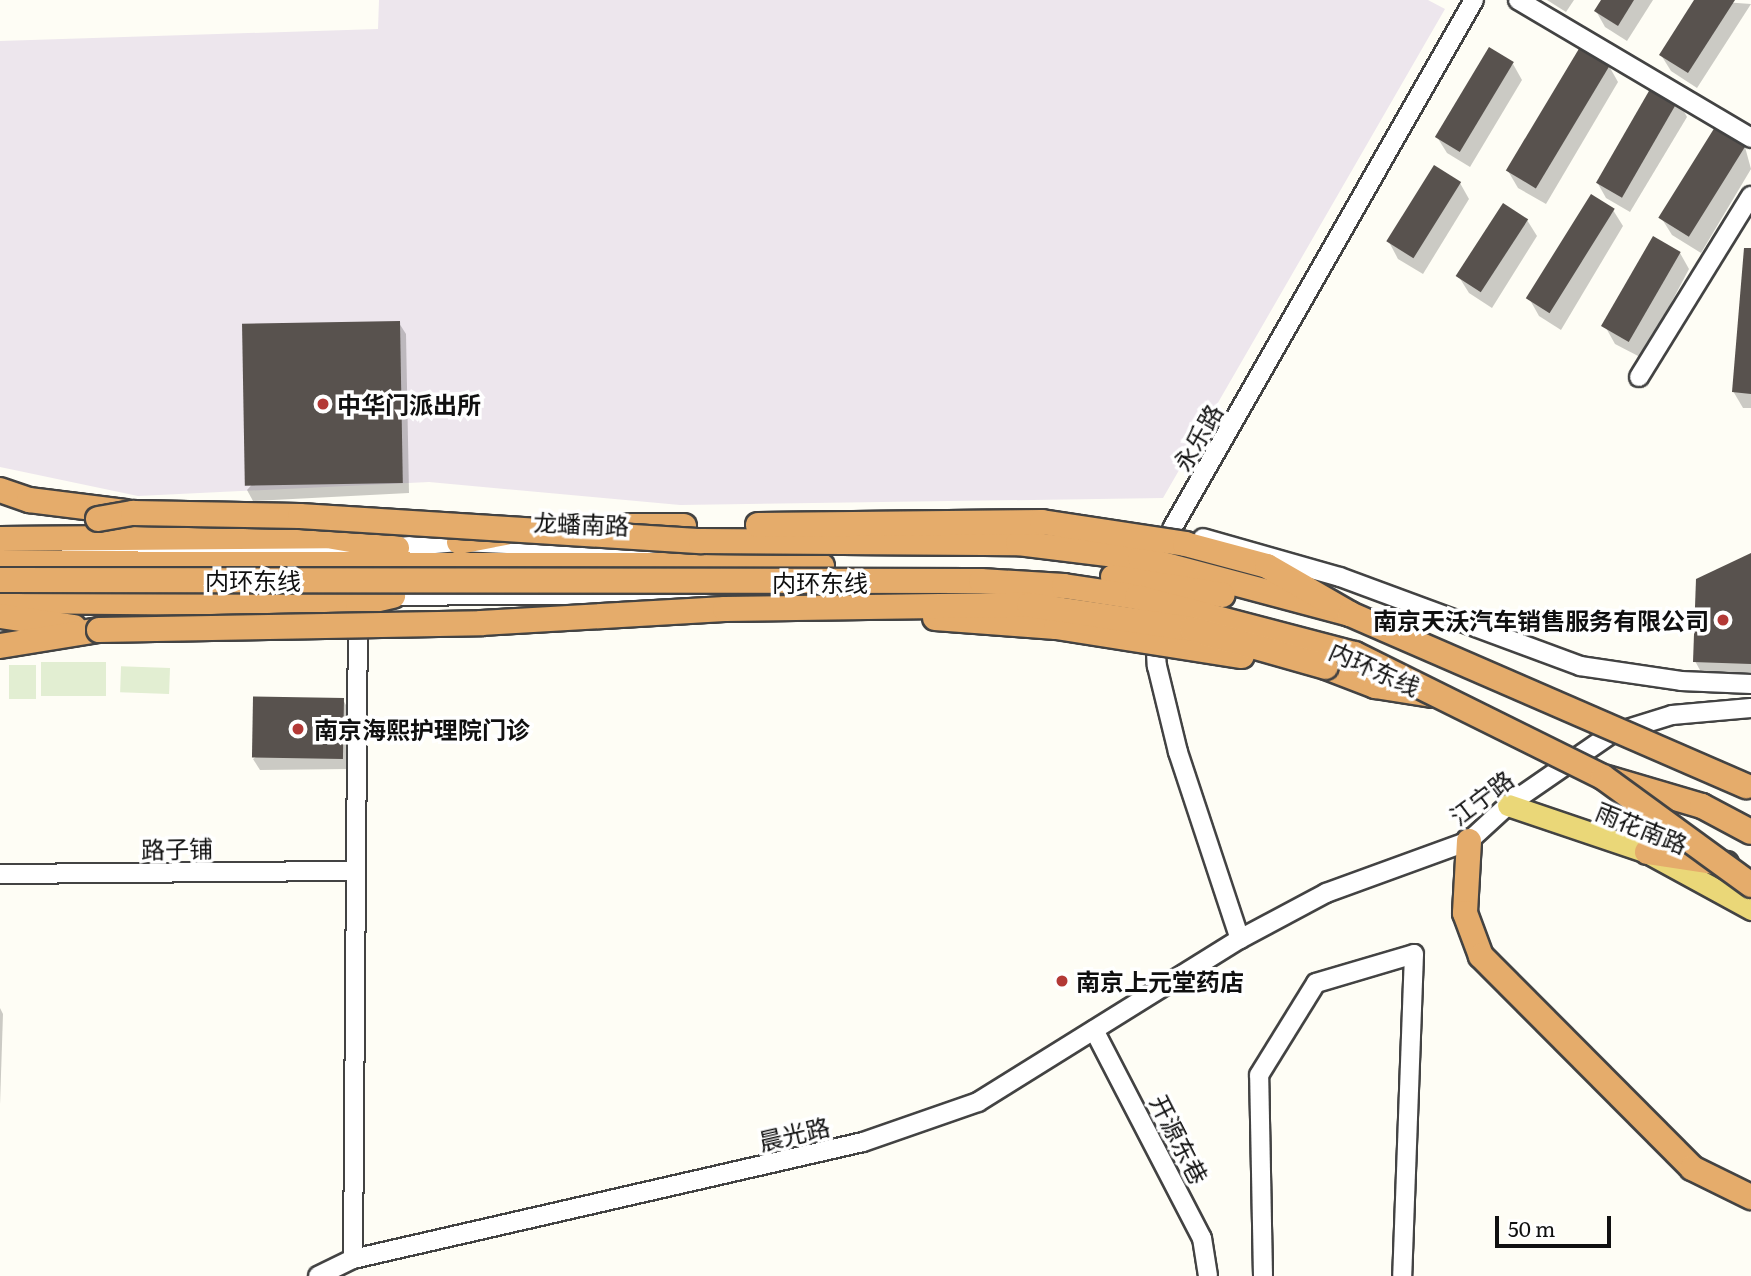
<!DOCTYPE html>
<meta charset="utf-8">
<style>
body{margin:0}
#map{position:relative;width:1751px;height:1276px;overflow:hidden;background:#fefdf5;font-family:Literata,"Noto Sans SC",serif}
div>[style]{position:absolute}
[style*='--x']{left:calc(var(--x)*1px);top:calc(var(--y)*1px);width:calc(var(--w)*1px);rotate:calc(var(--a)*1deg)}
.industrial>*{inset:0;background:#ede6ed}
.pitch>*{inset:0;background:#e2eed2;transform-origin:0 0}
.shadow>*{inset:0;background:#0003}
.building>*{inset:0;background:#58524e;transform-origin:0 0}
.roads{filter:drop-shadow(2px 0 #434343) drop-shadow(-2px 0 #434343) drop-shadow(0 2px #434343) drop-shadow(0 -2px #434343)}
.minor>*{height:18px;margin:-9px;padding:0 9px;transform-origin:9px;border-radius:9px;background:#fff}
.major>*{height:21px;margin:-10.5px;padding:0 10.5px;transform-origin:10.5px;border-radius:10.5px;background:#ead778}
.highway>*{height:24px;margin:-12px;padding:0 12px;transform-origin:12px;border-radius:12px;background:#e5ac6b}
.bridges{filter:drop-shadow(2px 0 #434343) drop-shadow(-2px 0 #434343) drop-shadow(0 2px #434343) drop-shadow(0 -2px #434343)}
.minor-bridge>*{height:18px;margin:-9px;padding:0 9px;transform-origin:9px;border-radius:9px;background:#fff}
.highway-bridge>*{height:24px;margin:-12px;padding:0 12px;transform-origin:12px;border-radius:12px;background:#e5ac6b}
.dots>*{width:19px;height:19px;translate:-50% -50%;box-sizing:border-box;border:4px solid #fff;border-radius:50%}
span{translate:-50% -50%;white-space:nowrap;text-align:center;line-height:1.15;-webkit-text-stroke:7px #fff;paint-order:stroke}
.poi-label{font-size:24px;color:#101010;font-weight:700}
.left{translate:0 -50%;text-align:left}
.right{translate:-100% -50%;text-align:right}
.street-label{font-size:24px;color:#101010}
.scale{position:absolute;left:1495px;top:1216px;width:116px;height:32px;box-sizing:border-box;border:4px solid #101010;border-top:0;padding-left:9px;font-size:21px;line-height:24px;white-space:nowrap;color:#101010;-webkit-text-stroke:5px #fff;paint-order:stroke}
</style>
<div id="map">
<div class="industrial">
<div style="clip-path:polygon(379px 0,1428px 0,1445px 9px,1163px 498px,680px 505px,429px 482px,138px 496px,0 467px,0 41px,378px 29px)"></div>
</div>
<div class="pitch">
<div style="left:106px;top:662px;width:34px;height:65px;rotate:90deg"></div>
<div style="left:36px;top:665px;width:34px;height:27px;rotate:90deg"></div>
<div style="left:170px;top:668px;width:26px;height:49px;rotate:92deg"></div>
</div>
<div class="shadow">
<div style="clip-path:polygon(1547px 0,1574px 0,1566px 12px)"></div>
<div style="clip-path:polygon(1603px 0,1653px 0,1627px 41px,1605px 27px,1596px 11px)"></div>
<div style="clip-path:polygon(1696px 0,1751px 4px,1697px 88px,1671px 71px,1661px 55px)"></div>
<div style="clip-path:polygon(1513px 64px,1522px 80px,1470px 167px,1447px 153px,1437px 137px)"></div>
<div style="clip-path:polygon(1609px 66px,1618px 82px,1546px 204px,1518px 188px,1508px 171px)"></div>
<div style="clip-path:polygon(1678px 100px,1687px 117px,1630px 212px,1606px 198px,1597px 182px)"></div>
<div style="clip-path:polygon(1745px 147px,1751px 169px,1701px 253px,1672px 235px,1662px 219px)"></div>
<div style="clip-path:polygon(1460px 183px,1469px 199px,1423px 274px,1398px 259px,1389px 242px)"></div>
<div style="clip-path:polygon(1613px 210px,1623px 226px,1561px 330px,1539px 316px,1530px 300px)"></div>
<div style="clip-path:polygon(1527px 220px,1537px 236px,1492px 308px,1469px 293px,1459px 277px)"></div>
<div style="clip-path:polygon(1751px 250px,1751px 408px,1743px 408px,1733px 391px)"></div>
<div style="clip-path:polygon(1680px 253px,1689px 269px,1642px 358px,1615px 344px,1606px 328px)"></div>
<div style="clip-path:polygon(399px 323px,406px 334px,409px 493px,253px 501px,247px 490px)"></div>
<div style="clip-path:polygon(1751px 555px,1751px 674px,1701px 672px,1695px 661px)"></div>
<div style="clip-path:polygon(343px 700px,349px 710px,348px 769px,260px 770px,253px 759px)"></div>
<div style="clip-path:polygon(0 1008px,3px 1014px,0 1105px)"></div>
</div>
<div class="building">
<div style="clip-path:polygon(1601px 0,1634px 0,1618px 26px,1594px 11px)"></div>
<div style="clip-path:polygon(1694px 0,1735px 0,1688px 73px,1659px 55px)"></div>
<div style="left:1489px;top:47px;width:29px;height:105px;rotate:31deg"></div>
<div style="left:1580px;top:47px;width:35px;height:144px;rotate:31deg"></div>
<div style="left:1653px;top:84px;width:30px;height:114px;rotate:30deg"></div>
<div style="left:1715px;top:127px;width:36px;height:107px;rotate:32deg"></div>
<div style="left:1434px;top:165px;width:32px;height:90px;rotate:32deg"></div>
<div style="left:1591px;top:194px;width:28px;height:123px;rotate:32deg"></div>
<div style="left:1503px;top:203px;width:30px;height:87px;rotate:33deg"></div>
<div style="left:1653px;top:236px;width:32px;height:104px;rotate:30deg"></div>
<div style="clip-path:polygon(1744px 248px,1751px 248px,1751px 394px,1732px 392px)"></div>
<div style="left:400px;top:321px;width:162px;height:158px;rotate:89deg"></div>
<div style="clip-path:polygon(1751px 553px,1751px 664px,1693px 662px,1696px 579px)"></div>
<div style="left:344px;top:698px;width:61px;height:91px;rotate:91deg"></div>
</div>
<div class="roads">
<div class="minor">
<div style="--x:1518;--y:0;--w:271;--a:30.6"></div>
<div style="--x:1639;--y:377;--w:213;--a:-58.3"></div>
<div style="--x:386;--y:548;--w:73;--a:-4.7"></div>
<div style="--x:459;--y:542;--w:238;--a:2.4"></div>
<div style="--x:71;--y:551;--w:280;--a:-0.4"></div>
<div style="--x:1165;--y:551;--w:25;--a:-72"></div>
<div style="--x:1173;--y:527;--w:607;--a:-60.27"></div>
<div style="--x:381;--y:596;--w:536;--a:-0.43"></div>
<div style="--x:1155;--y:633;--w:33;--a:87"></div>
<div style="--x:1157;--y:666;--w:89;--a:76.3"></div>
<div style="--x:1178;--y:752;--w:197;--a:71.7"></div>
<div style="--x:0;--y:874;--w:354;--a:-0.5"></div>
<div style="--x:1094;--y:1030;--w:234;--a:62.6"></div>
<div style="--x:1202;--y:1238;--w:38;--a:81"></div>
<div style="--x:353;--y:1259;--w:645;--a:-89.56"></div>
<div style="--x:318;--y:1276;--w:39;--a:-26"></div>
<div style="--x:353;--y:1259;--w:523;--a:-12.92"></div>
<div style="--x:863;--y:1142;--w:122;--a:-19.2"></div>
<div style="--x:978;--y:1102;--w:309;--a:-31.9"></div>
<div style="--x:1240;--y:939;--w:98;--a:-28.1"></div>
<div style="--x:1326;--y:893;--w:152;--a:-20"></div>
<div style="--x:1469;--y:841;--w:53;--a:-42.7"></div>
<div style="--x:1508;--y:805;--w:125;--a:-34.6"></div>
<div style="--x:1611;--y:734;--w:64;--a:-17.3"></div>
<div style="--x:1672;--y:715;--w:79;--a:-5.1"></div>
<div style="--x:1263;--y:1276;--w:201;--a:-91.1"></div>
<div style="--x:1259;--y:1075;--w:108;--a:-58.2"></div>
<div style="--x:1316;--y:983;--w:102;--a:-16.5"></div>
<div style="--x:1414;--y:954;--w:322;--a:92.1"></div>
</div>
<div class="major">
<div style="--x:1508;--y:805;--w:147;--a:18.7"></div>
<div style="--x:1647;--y:852;--w:119;--a:28.7"></div>
</div>
<div class="highway">
<div style="--x:0;--y:490;--w:31;--a:19"></div>
<div style="--x:29;--y:500;--w:97;--a:7.1"></div>
<div style="--x:628;--y:526;--w:56;--a:0"></div>
<div style="--x:0;--y:539;--w:327;--a:-0.5"></div>
<div style="--x:327;--y:536;--w:71;--a:9.7"></div>
<div style="--x:459;--y:542;--w:47;--a:-11.1"></div>
<div style="--x:0;--y:563;--w:822;--a:0.21"></div>
<div style="--x:0;--y:601;--w:358;--a:0.5"></div>
<div style="--x:358;--y:604;--w:36;--a:-13"></div>
<div style="--x:0;--y:616;--w:75;--a:8.5"></div>
<div style="--x:0;--y:646;--w:100;--a:-9.2"></div>
<div style="--x:1326;--y:667;--w:53;--a:21.2"></div>
<div style="--x:1375;--y:686;--w:59;--a:8.8"></div>
<div style="--x:1607;--y:778;--w:99;--a:16.4"></div>
<div style="--x:1702;--y:806;--w:55;--a:28"></div>
<div style="--x:1469;--y:841;--w:72;--a:93.2"></div>
<div style="--x:1465;--y:913;--w:46;--a:69.6"></div>
<div style="--x:1481;--y:956;--w:299;--a:45.1"></div>
<div style="--x:1692;--y:1168;--w:66;--a:26.2"></div>
<div style="--x:1647;--y:852;--w:80;--a:8.6"></div>
</div>
</div>
<div class="bridges">
<div class="minor-bridge">
<div style="--x:1203;--y:538;--w:142;--a:15.9"></div>
<div style="--x:1340;--y:577;--w:256;--a:20.3"></div>
<div style="--x:1580;--y:666;--w:102;--a:8.4"></div>
<div style="--x:1681;--y:681;--w:70;--a:2.5"></div>
</div>
<div class="highway-bridge">
<div style="--x:98;--y:519;--w:36;--a:-10"></div>
<div style="--x:133;--y:513;--w:167;--a:1"></div>
<div style="--x:300;--y:516;--w:402;--a:3.6"></div>
<div style="--x:701;--y:541;--w:317;--a:0.4"></div>
<div style="--x:1018;--y:543;--w:123;--a:7"></div>
<div style="--x:1140;--y:558;--w:217;--a:14.9"></div>
<div style="--x:758;--y:525;--w:284;--a:-0.6"></div>
<div style="--x:1042;--y:522;--w:145;--a:8.7"></div>
<div style="--x:1185;--y:544;--w:85;--a:15"></div>
<div style="--x:1267;--y:566;--w:96;--a:30"></div>
<div style="--x:1350;--y:614;--w:432;--a:23.5"></div>
<div style="--x:1113;--y:577;--w:111;--a:9.3"></div>
<div style="--x:0;--y:580;--w:981;--a:0.06"></div>
<div style="--x:981;--y:581;--w:83;--a:3.4"></div>
<div style="--x:1064;--y:586;--w:74;--a:8.6"></div>
<div style="--x:1137;--y:597;--w:225;--a:14.7"></div>
<div style="--x:1355;--y:654;--w:277;--a:26.4"></div>
<div style="--x:1603;--y:777;--w:183;--a:36.1"></div>
<div style="--x:935;--y:618;--w:121;--a:4.3"></div>
<div style="--x:1056;--y:627;--w:188;--a:8.9"></div>
<div style="--x:99;--y:630;--w:382;--a:-1"></div>
<div style="--x:481;--y:623;--w:244;--a:-3.3"></div>
<div style="--x:725;--y:609;--w:304;--a:-0.8"></div>
<div style="--x:1029;--y:605;--w:165;--a:8.4"></div>
<div style="--x:1192;--y:629;--w:139;--a:15.8"></div>
</div>
</div>
<div class="dots">
<div style="left:323px;top:404px;background:#b33936"></div>
<div style="left:1723px;top:620px;background:#b33936"></div>
<div style="left:298px;top:729px;background:#b33936"></div>
<div style="left:1062px;top:981px;background:#b33936"></div>
</div>
<div class="poi-label">
<span class="left" style="left:337px;top:404px">中华门派出所</span>
<span class="right" style="left:1709px;top:620px">南京天沃汽车销售服务有限公司</span>
<span class="left" style="left:314px;top:729px">南京海熙护理院门诊</span>
<span class="left" style="left:1076px;top:981px">南京上元堂药店</span>
</div>
<div class="street-label">
<span style="left:1197px;top:437px;rotate:-60deg">永乐路</span>
<span style="left:581px;top:523px;rotate:2deg">龙蟠南路</span>
<span style="left:253px;top:580px">内环东线</span>
<span style="left:820px;top:582px">内环东线</span>
<span style="left:1375px;top:668px;rotate:24deg">内环东线</span>
<span style="left:1481px;top:797px;rotate:-37deg">江宁路</span>
<span style="left:1642px;top:827px;rotate:22deg">雨花南路</span>
<span style="left:177px;top:848px;rotate:-1deg">路子铺</span>
<span style="left:794px;top:1133px;rotate:-13deg">晨光路</span>
<span style="left:1180px;top:1139px;rotate:63deg">开源东巷</span>
</div>
<div class="scale">50 m</div>
</div>
